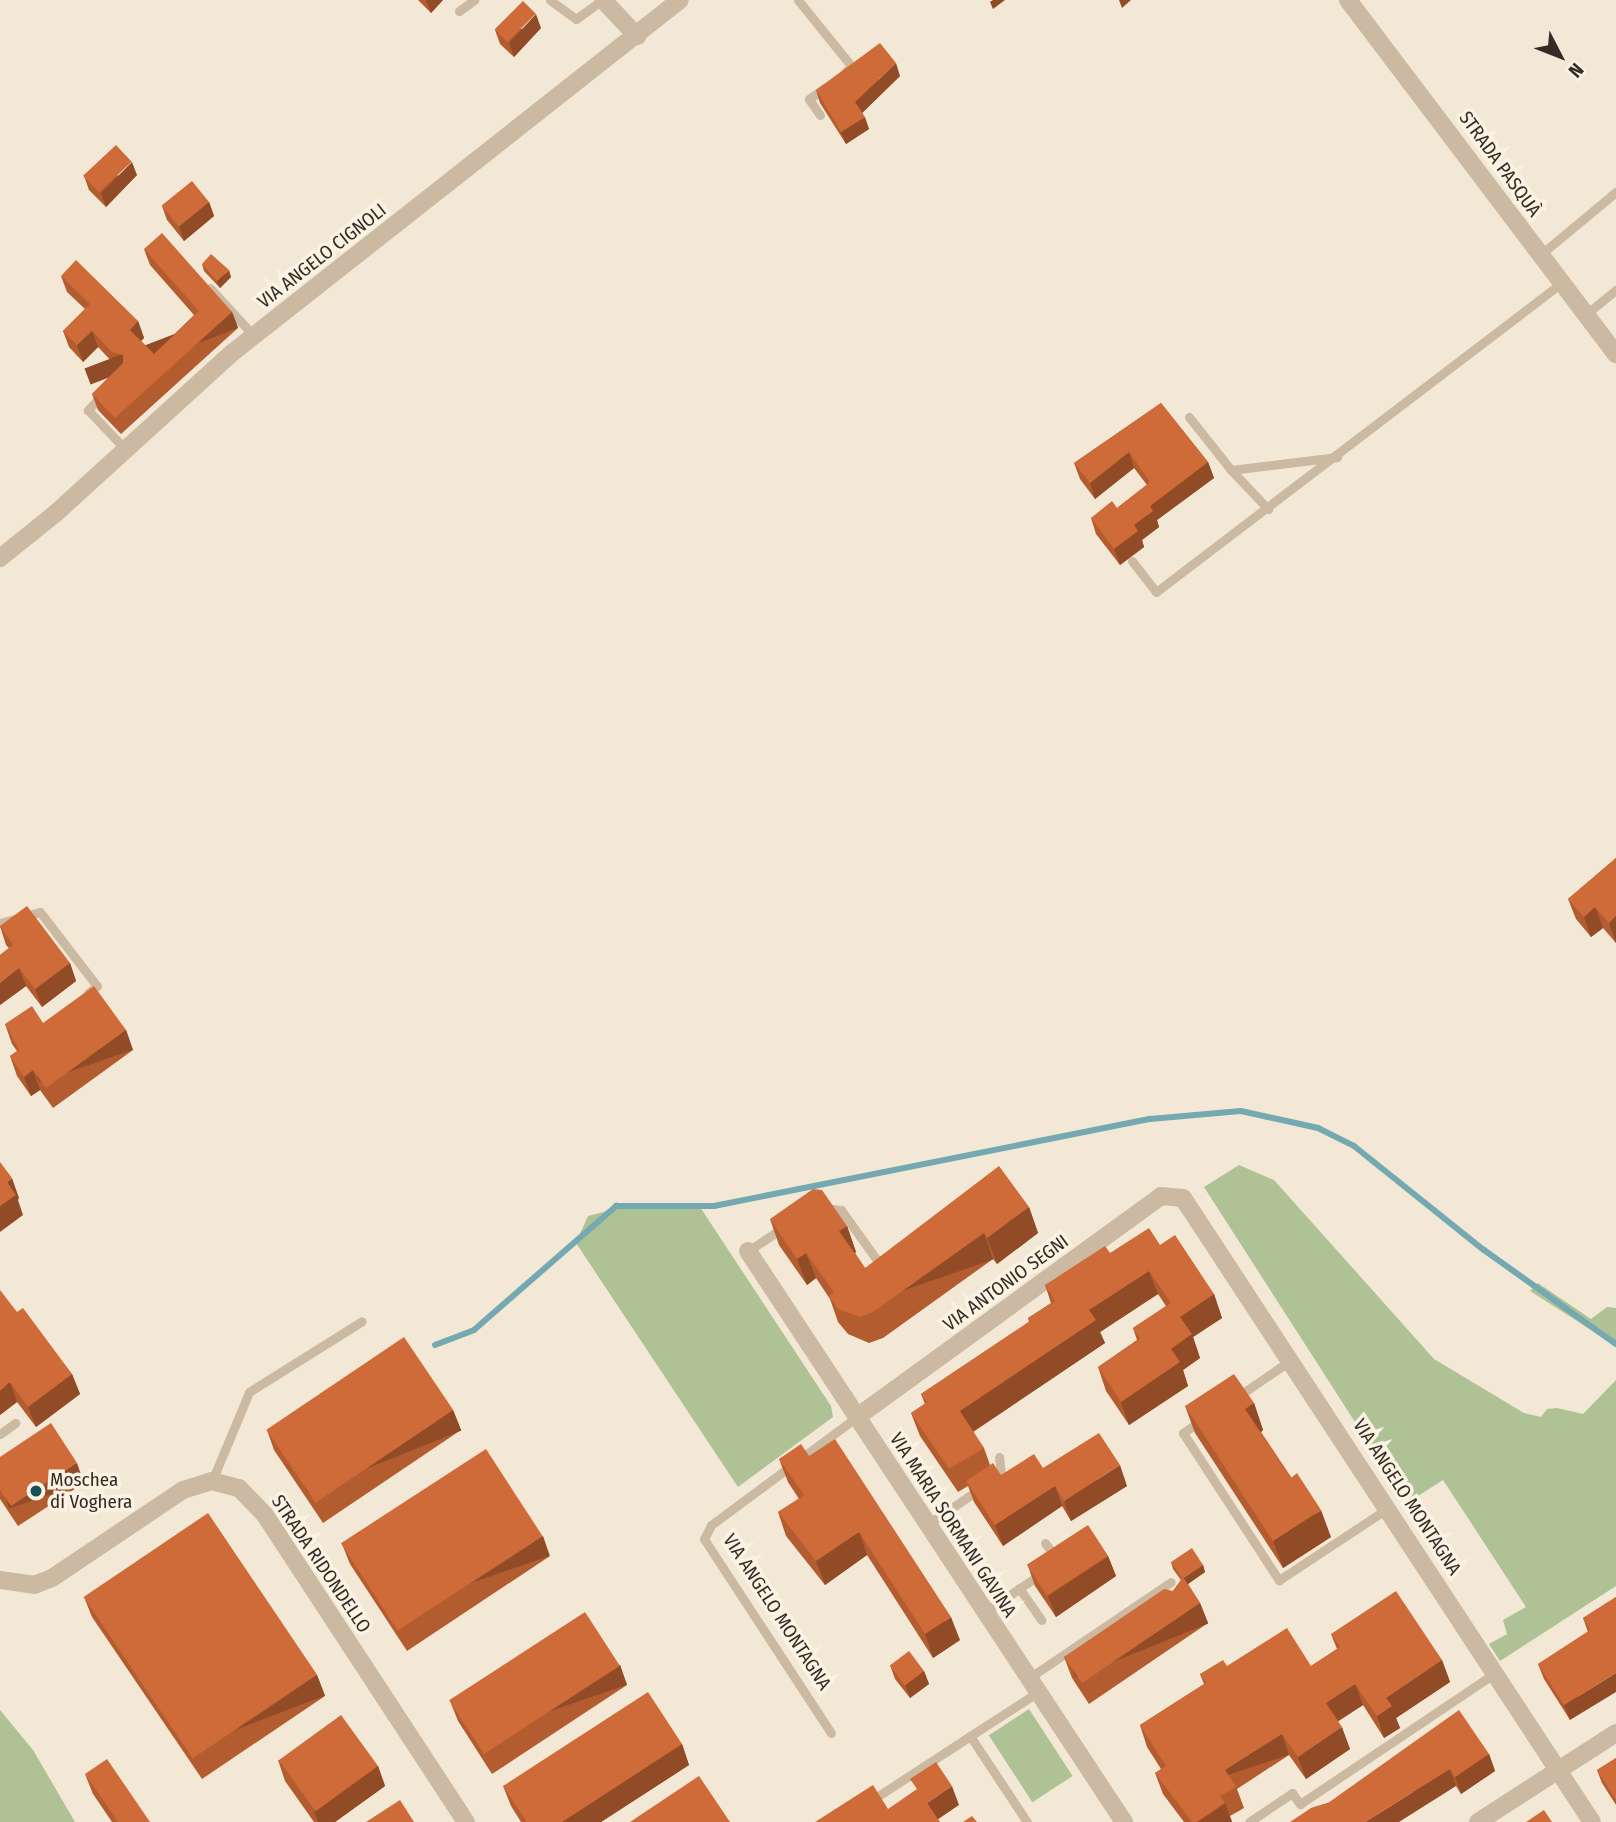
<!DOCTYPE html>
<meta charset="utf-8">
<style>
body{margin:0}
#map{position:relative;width:1616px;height:1822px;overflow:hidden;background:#f3e8d6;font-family:"Fira Sans Condensed",sans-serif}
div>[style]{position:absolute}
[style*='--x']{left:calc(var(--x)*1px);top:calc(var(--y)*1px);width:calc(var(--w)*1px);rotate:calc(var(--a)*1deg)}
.green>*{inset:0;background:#afc296;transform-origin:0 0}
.stream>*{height:6px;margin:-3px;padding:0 3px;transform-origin:3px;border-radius:3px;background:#74a9b1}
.service>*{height:9px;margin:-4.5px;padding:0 4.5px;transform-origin:4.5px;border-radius:4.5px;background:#cbb9a2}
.minor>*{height:18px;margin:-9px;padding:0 9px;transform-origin:9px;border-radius:9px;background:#cbb9a2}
.wall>*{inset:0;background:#b25c30}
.shaded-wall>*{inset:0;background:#914b27;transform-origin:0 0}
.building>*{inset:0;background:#cf6b38;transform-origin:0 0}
.dots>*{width:19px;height:19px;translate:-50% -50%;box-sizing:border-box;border:4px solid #faf2e3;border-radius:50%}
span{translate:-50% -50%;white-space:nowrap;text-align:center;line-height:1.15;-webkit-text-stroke:7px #faf2e3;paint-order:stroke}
.street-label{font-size:19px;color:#352b25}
.poi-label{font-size:19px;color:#352b25}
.left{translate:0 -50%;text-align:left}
.north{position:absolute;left:1525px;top:21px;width:70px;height:70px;-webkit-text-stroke:5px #faf2e3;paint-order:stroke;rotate:132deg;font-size:19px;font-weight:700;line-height:28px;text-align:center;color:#352b25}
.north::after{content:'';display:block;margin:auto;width:24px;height:32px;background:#352b25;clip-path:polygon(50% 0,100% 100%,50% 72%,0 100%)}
</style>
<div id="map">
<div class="green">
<div style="clip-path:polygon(1239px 1165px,1274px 1180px,1434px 1359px,1524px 1413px,1541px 1417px,1547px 1409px,1557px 1408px,1583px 1414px,1616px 1380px,1616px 1586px,1500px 1661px,1489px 1644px,1507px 1634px,1503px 1620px,1526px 1607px,1443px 1480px,1407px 1503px,1204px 1187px)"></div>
<div style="clip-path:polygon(700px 1207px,831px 1406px,833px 1417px,738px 1487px,576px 1243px,588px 1216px,619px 1208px)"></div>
<div style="clip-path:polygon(1538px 1283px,1591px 1319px,1607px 1307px,1616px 1308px,1616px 1346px,1530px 1291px)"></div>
<div style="left:1029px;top:1709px;width:80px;height:48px;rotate:57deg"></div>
<div style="clip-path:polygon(0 1710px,33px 1750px,75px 1822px,0 1822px)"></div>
</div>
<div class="stream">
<div style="--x:435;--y:1345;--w:42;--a:-21"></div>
<div style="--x:474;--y:1330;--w:189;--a:-41.1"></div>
<div style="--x:616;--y:1206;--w:98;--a:0"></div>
<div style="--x:714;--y:1206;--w:445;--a:-11.3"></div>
<div style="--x:1150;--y:1119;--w:91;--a:-5"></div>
<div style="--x:1241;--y:1111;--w:79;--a:12.4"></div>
<div style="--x:1318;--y:1128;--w:40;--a:26.6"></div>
<div style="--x:1354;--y:1146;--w:166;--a:38.7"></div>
<div style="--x:1484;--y:1250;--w:162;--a:35.5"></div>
</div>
<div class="service">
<div style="--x:550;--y:0;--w:32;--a:36"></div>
<div style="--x:576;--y:19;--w:32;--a:-36"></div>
<div style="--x:798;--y:0;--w:86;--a:51.1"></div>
<div style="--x:852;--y:67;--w:7;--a:146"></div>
<div style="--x:459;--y:11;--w:19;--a:-36"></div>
<div style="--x:820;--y:115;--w:19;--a:-125"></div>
<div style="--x:809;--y:99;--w:19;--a:-36"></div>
<div style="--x:1540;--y:255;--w:99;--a:-39.7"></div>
<div style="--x:210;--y:288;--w:65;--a:47.5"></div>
<div style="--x:1585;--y:315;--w:40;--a:-39"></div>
<div style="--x:102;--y:395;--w:21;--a:133"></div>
<div style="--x:88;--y:410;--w:55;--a:46.5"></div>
<div style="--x:1189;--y:417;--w:68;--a:51.6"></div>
<div style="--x:1231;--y:470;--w:107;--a:-7"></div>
<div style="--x:1231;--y:470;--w:54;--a:46.5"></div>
<div style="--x:1132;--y:561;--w:39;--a:52"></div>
<div style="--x:1156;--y:592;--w:508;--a:-37.32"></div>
<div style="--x:0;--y:923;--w:41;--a:-15.4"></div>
<div style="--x:40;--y:912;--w:93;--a:52.4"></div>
<div style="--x:97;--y:986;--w:11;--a:142"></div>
<div style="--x:824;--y:1208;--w:17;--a:7"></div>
<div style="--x:841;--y:1210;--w:70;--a:54.3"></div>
<div style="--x:748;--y:1251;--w:43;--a:-33.7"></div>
<div style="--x:1237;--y:1397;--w:65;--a:-34.4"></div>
<div style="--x:1202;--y:1420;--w:23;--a:146"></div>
<div style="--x:1183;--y:1433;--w:176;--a:56.9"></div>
<div style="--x:1279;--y:1580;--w:131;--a:-33.4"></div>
<div style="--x:0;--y:1434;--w:19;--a:-36"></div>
<div style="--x:993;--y:1480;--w:9;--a:-32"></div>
<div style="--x:1001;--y:1475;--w:18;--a:-96"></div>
<div style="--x:212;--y:1481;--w:96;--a:-67.4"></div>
<div style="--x:249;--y:1392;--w:133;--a:-32.1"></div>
<div style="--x:928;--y:1524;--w:60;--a:-34.2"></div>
<div style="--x:1045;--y:1543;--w:21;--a:53"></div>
<div style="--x:1019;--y:1588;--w:39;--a:55"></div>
<div style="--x:985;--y:1612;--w:69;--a:-34.4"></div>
<div style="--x:1029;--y:1678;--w:171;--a:-34.1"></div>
<div style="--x:831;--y:1733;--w:232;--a:-123.2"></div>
<div style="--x:704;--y:1539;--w:16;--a:-63"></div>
<div style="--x:711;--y:1525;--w:182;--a:-36.5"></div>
<div style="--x:872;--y:1800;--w:117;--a:-33.1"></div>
<div style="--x:1027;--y:1822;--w:103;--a:-123.5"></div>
<div style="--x:970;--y:1736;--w:81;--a:-32.9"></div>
<div style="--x:1249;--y:1822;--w:52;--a:-34"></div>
<div style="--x:1292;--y:1793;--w:14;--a:54"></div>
<div style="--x:1300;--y:1804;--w:235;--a:-33.9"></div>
</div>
<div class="minor">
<div style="--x:603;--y:0;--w:50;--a:46.6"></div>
<div style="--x:1348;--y:0;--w:444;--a:52.9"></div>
<div style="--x:0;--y:558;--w:72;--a:-38.8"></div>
<div style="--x:56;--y:513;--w:238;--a:-42.3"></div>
<div style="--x:232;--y:353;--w:570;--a:-38.24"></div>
<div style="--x:748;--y:1251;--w:684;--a:56.64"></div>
<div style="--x:857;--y:1417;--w:376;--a:-36"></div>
<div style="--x:1161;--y:1196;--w:22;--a:5"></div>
<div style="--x:1183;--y:1198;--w:746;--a:56.76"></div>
<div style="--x:0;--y:1580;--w:34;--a:8"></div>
<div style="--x:34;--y:1585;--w:19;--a:-21"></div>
<div style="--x:52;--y:1578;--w:158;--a:-33.9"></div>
<div style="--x:183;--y:1490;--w:30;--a:-17"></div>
<div style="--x:212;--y:1481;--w:28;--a:15"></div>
<div style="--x:239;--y:1488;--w:37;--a:46"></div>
<div style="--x:265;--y:1515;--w:367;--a:56.8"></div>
<div style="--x:1478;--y:1822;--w:164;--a:-32.8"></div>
</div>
<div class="wall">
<div style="clip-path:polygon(418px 0,443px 0,431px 13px)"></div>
<div style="clip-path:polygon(541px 28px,514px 57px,500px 44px,495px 30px)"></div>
<div style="clip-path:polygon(900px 76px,862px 113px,869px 129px,846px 144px,820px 103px,816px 90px)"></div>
<div style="clip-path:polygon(137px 175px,106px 207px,89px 190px,84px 176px)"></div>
<div style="clip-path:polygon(209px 202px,214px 216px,184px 241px,167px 220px,162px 206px)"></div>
<div style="clip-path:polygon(144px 249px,232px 312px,238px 328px,121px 434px,98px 410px,92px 394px,118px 368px,98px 347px,83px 362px,69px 347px,63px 331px,85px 309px,67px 292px,61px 276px,138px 321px,144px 338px,141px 341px,154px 354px,194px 315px,150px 265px)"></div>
<div style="clip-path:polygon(202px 264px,231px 277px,220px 288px,204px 271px)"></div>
<div style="clip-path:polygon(1161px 403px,1208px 462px,1214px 478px,1157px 520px,1159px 527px,1142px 540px,1144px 547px,1120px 565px,1096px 534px,1091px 518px,1117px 508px,1147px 485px,1134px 468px,1095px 499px,1080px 479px,1074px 463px)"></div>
<div style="clip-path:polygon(1616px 858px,1616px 943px,1603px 928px,1591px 937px,1576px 919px,1568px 899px)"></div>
<div style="clip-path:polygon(0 926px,70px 963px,76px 981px,42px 1007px,26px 986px,0 1005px,0 955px,9px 948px,6px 945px)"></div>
<div style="clip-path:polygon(43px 1023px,126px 1030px,133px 1050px,53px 1108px,40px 1090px,31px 1096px,17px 1076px,10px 1056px,17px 1051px,12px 1044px,5px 1024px)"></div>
<div style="clip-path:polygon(1029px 1207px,1038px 1233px,997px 1264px,993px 1259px,883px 1338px,869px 1343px,848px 1334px,838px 1322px,830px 1299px,816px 1278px,807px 1285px,779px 1245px,770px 1219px,847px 1226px,856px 1252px,855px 1253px,865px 1268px)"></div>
<div style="clip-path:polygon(1160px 1245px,1214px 1294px,1222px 1318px,1193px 1337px,1200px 1358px,1183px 1370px,1188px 1386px,1129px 1425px,1106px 1391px,1098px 1367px,1137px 1340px,1133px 1328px,1166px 1306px,1158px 1294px,1100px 1332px,1105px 1343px,973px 1432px,984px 1448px,990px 1465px,1001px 1475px,1043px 1468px,1127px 1486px,1071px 1521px,1062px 1506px,1003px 1546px,974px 1502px,968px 1486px,958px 1492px,920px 1436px,911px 1413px,925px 1404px,921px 1394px,1029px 1322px,1028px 1318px,1051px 1303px,1045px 1285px,1110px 1253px)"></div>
<div style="clip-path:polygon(17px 1312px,72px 1374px,80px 1394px,36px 1427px,17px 1402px,0 1415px)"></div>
<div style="clip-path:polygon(1254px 1403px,1263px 1430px,1261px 1432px,1331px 1537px,1283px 1568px,1195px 1433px,1185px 1406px)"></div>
<div style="clip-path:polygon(453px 1410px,461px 1430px,323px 1523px,274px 1450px,267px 1430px)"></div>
<div style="clip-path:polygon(809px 1456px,960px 1640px,933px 1658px,867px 1555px,825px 1585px,786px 1536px,778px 1512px,799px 1499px,788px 1482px,779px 1459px)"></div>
<div style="clip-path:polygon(0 1457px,84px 1483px,18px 1526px,0 1499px)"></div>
<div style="clip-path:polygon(342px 1544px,550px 1556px,407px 1651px,350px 1564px)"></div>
<div style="clip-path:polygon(1108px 1556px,1116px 1576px,1056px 1617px,1035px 1586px,1028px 1566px)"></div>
<div style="clip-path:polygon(1171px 1562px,1203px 1565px,1205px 1572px,1188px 1584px,1200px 1603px,1208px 1623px,1089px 1704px,1072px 1678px,1064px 1657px,1173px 1591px,1181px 1580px,1173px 1569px)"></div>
<div style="clip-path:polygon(84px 1597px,317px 1675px,325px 1696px,202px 1779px,92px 1617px)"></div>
<div style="clip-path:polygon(1616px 1597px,1570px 1720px,1544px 1679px,1538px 1664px,1588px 1632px,1583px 1618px)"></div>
<div style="clip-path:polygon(1331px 1634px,1442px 1660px,1450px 1682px,1396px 1718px,1400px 1728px,1384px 1738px,1363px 1705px,1338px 1721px,1350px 1749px,1306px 1779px,1289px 1755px,1237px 1789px,1244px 1808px,1230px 1816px,1232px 1822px,1184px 1822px,1163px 1794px,1155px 1773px,1161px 1769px,1147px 1747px,1140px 1725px,1204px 1684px,1200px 1674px,1227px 1666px,1311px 1666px,1337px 1649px)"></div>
<div style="clip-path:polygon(620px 1665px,627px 1685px,492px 1774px,458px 1721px,450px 1701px)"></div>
<div style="clip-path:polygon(890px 1665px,924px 1671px,929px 1684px,910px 1698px,895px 1679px)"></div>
<div style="clip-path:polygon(682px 1744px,689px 1765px,601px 1822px,521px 1822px,511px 1806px,503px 1786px)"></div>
<div style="clip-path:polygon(1489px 1754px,1495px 1771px,1461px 1794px,1456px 1786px,1311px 1808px)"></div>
<div style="clip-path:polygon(1616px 1758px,1616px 1805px,1602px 1783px,1597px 1770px)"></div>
<div style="clip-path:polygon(278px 1760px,378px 1766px,385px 1786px,335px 1822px,314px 1822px,285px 1781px)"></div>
<div style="clip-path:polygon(85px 1774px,150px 1822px,112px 1822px,93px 1794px)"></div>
</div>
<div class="shaded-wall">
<div style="clip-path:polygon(426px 0,443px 0,431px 13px)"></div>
<div style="clip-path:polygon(993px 0,1005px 0,993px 9px,990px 2px)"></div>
<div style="clip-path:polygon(1119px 0,1131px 0,1122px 8px)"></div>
<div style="clip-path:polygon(536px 14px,541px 28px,514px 57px,509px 43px)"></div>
<div style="clip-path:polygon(896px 63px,900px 76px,860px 115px,855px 102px)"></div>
<div style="clip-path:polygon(865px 117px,869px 129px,846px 144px,841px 132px)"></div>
<div style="clip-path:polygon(132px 162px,137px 175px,106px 207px,101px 193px)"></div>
<div style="clip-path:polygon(209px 202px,214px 216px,184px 241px,179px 227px)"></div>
<div style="clip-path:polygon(229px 270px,231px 277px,220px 288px,217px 281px)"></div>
<div style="left:232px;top:312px;width:17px;height:158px;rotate:69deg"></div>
<div style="clip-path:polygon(138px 321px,144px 338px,136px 346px,130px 330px)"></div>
<div style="clip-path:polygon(92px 331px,98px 347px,83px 362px,77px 345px)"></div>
<div style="clip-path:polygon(1129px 452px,1134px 468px,1095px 499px,1090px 483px)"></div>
<div style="clip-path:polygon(1208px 462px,1214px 478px,1157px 520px,1159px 527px,1142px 540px,1144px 547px,1120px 565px,1114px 549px,1150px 506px)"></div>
<div style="clip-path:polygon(1595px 907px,1603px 928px,1591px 937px,1584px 917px)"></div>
<div style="clip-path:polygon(1616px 916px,1616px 943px,1609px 923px)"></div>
<div style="clip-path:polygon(70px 963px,76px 981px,42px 1007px,35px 989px)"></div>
<div style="clip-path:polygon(19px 968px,26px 986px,0 1005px,0 983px)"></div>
<div style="left:126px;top:1030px;width:21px;height:99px;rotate:71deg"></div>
<div style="clip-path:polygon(33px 1070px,40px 1090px,31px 1096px,24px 1077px)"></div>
<div style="clip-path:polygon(12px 1178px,19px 1198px,18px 1200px,23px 1215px,0 1232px,0 1206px,7px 1182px)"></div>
<div style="clip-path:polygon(1029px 1207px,1038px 1233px,997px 1264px,987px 1238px)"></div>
<div style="clip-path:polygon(847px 1226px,856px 1252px,849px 1257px,839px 1231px)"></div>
<div style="left:984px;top:1233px;width:28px;height:136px;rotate:71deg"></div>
<div style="clip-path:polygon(806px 1253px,816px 1278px,807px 1285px,797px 1259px)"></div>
<div style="clip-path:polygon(1149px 1271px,1158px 1294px,1100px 1332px,1105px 1343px,968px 1435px,960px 1411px,1089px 1310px)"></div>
<div style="clip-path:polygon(1214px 1294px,1222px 1318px,1193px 1337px,1200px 1358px,1183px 1370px,1188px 1386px,1129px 1425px,1121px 1402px,1171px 1349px,1180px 1317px)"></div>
<div style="clip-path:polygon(72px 1374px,80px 1394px,36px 1427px,28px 1407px)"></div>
<div style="clip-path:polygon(10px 1382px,17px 1402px,0 1415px,0 1390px)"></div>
<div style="clip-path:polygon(1254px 1403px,1263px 1430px,1255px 1436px,1245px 1409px)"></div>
<div style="left:453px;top:1410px;width:22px;height:166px;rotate:68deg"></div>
<div style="left:77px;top:1463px;width:21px;height:79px;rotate:71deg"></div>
<div style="clip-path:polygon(1120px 1465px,1127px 1486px,1071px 1521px,1064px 1501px)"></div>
<div style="clip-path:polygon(1055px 1486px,1062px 1506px,1003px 1546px,995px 1525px)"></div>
<div style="clip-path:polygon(1321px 1510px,1331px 1537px,1283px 1568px,1273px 1541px)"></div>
<div style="clip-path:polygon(859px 1532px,867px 1555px,825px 1585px,816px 1561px)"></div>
<div style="left:543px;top:1536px;width:21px;height:173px;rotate:71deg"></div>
<div style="clip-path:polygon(1108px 1556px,1116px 1576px,1056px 1617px,1048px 1596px)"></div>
<div style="clip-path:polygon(1203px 1565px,1205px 1572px,1185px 1586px,1182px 1579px)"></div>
<div style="left:1200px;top:1603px;width:22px;height:143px;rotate:68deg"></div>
<div style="clip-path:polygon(951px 1617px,960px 1640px,933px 1658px,925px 1634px)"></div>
<div style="clip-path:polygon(1442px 1660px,1450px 1682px,1396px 1718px,1400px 1728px,1384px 1738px,1377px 1716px,1386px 1698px)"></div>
<div style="left:620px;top:1665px;width:21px;height:162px;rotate:71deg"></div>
<div style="clip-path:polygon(924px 1671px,929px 1684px,910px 1698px,905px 1685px)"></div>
<div style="clip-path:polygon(1616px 1673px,1616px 1692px,1570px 1720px,1564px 1705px)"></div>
<div style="left:317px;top:1675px;width:22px;height:149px;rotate:69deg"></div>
<div style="clip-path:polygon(1355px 1684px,1363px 1705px,1334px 1724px,1326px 1703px)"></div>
<div style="clip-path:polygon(1342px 1727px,1350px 1749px,1306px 1779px,1298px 1757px)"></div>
<div style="left:1282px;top:1734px;width:22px;height:67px;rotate:72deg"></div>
<div style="clip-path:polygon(682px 1744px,689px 1765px,601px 1822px,562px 1822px)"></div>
<div style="clip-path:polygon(1489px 1754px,1495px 1771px,1461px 1794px,1455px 1777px)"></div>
<div style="clip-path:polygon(378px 1766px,385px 1786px,335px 1822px,318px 1822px,314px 1811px)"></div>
<div style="clip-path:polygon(1450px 1769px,1456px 1786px,1399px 1822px,1365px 1822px)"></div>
<div style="clip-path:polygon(952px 1786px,959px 1805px,934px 1822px,927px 1803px)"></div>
<div style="clip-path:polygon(1225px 1803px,1232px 1822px,1197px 1822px)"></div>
</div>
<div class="building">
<div style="left:523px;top:1px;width:18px;height:40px;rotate:45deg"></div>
<div style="clip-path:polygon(880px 43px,896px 63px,855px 102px,865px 117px,841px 132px,816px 90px)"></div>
<div style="left:116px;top:145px;width:23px;height:45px;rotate:47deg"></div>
<div style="left:192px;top:181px;width:27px;height:39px;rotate:51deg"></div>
<div style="clip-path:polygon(162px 233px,232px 312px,115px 418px,92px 394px,123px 363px,123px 355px,112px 352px,92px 331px,77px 345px,63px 331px,90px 304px,61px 276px,76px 260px,138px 321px,130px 330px,154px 354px,199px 311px,144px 249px)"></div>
<div style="clip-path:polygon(211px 254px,229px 270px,217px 281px,202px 264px)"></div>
<div style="clip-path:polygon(1161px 403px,1208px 462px,1150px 506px,1153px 511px,1134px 525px,1138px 531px,1114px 549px,1091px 518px,1112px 501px,1117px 508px,1150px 482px,1129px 452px,1090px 483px,1074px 463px)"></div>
<div style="clip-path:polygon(1616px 858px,1616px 916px,1609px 923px,1595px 907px,1584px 917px,1568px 899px)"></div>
<div style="clip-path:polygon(27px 906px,70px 963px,35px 989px,19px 968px,0 983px,0 955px,13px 945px,0 926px)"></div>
<div style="clip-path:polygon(94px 986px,126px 1030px,46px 1088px,33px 1070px,24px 1077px,10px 1056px,19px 1050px,5px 1024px,32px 1006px,43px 1023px)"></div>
<div style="clip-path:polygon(0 1162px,12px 1178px,7px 1182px,16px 1195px,0 1206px)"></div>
<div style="clip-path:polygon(999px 1166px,1029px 1207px,987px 1238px,984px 1233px,873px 1312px,860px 1317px,838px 1309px,829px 1296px,834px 1292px,806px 1253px,797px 1259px,770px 1219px,813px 1189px,822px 1190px,847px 1226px,839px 1231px,865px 1268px)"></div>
<div style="clip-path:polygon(1149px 1228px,1160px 1245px,1175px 1235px,1214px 1294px,1180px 1317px,1192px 1334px,1171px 1349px,1180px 1362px,1121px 1402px,1098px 1367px,1140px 1339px,1133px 1328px,1171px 1303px,1149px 1271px,1089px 1310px,1096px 1320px,960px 1411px,984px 1448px,949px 1469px,911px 1413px,927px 1402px,921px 1394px,1030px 1321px,1028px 1318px,1055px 1301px,1045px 1285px,1105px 1246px,1110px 1253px)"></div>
<div style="clip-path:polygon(0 1290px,17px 1312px,23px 1308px,72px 1374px,28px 1407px,10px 1382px,0 1390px)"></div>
<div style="left:404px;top:1337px;width:88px;height:166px;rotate:56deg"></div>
<div style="clip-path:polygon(1234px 1374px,1254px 1403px,1245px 1409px,1291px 1478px,1297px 1473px,1321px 1510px,1273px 1541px,1185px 1406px)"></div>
<div style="clip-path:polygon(51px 1423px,77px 1463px,11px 1506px,0 1490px,0 1457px)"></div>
<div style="clip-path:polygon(1099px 1433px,1120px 1465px,1064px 1501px,1055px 1486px,995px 1525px,966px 1481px,993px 1463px,1001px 1475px,1034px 1454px,1043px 1468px)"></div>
<div style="clip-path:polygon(835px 1439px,951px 1617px,925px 1634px,859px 1532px,816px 1561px,778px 1512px,804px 1495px,779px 1459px,801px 1444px,809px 1456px)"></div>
<div style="left:486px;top:1449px;width:104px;height:173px;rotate:57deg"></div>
<div style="left:208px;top:1513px;width:195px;height:150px;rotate:56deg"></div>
<div style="left:1088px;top:1525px;width:37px;height:73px;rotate:57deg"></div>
<div style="clip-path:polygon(1192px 1548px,1203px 1565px,1184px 1578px,1183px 1577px,1182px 1578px,1171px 1562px)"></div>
<div style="clip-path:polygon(1183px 1577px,1200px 1603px,1082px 1683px,1064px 1657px,1164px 1589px,1173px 1591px)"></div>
<div style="clip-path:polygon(1396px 1591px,1442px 1660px,1386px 1698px,1392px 1706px,1377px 1716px,1355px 1684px,1326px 1703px,1342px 1727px,1298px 1757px,1282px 1734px,1225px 1770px,1236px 1787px,1220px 1796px,1225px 1803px,1197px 1822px,1192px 1822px,1155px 1773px,1166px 1766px,1140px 1725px,1206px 1683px,1200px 1674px,1223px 1660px,1227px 1666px,1287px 1628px,1311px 1666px,1340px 1647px,1331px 1634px)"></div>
<div style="clip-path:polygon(1616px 1597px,1616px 1673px,1564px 1705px,1538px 1664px,1590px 1630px,1583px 1618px)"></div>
<div style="left:585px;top:1612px;width:64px;height:162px;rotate:57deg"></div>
<div style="left:909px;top:1651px;width:25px;height:24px;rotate:53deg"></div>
<div style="clip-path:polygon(648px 1692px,682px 1744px,562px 1822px,527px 1822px,503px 1786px)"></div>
<div style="clip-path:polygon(1459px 1710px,1489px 1754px,1455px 1777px,1450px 1769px,1365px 1822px,1290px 1822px,1311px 1808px,1328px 1803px)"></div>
<div style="left:341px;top:1715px;width:63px;height:77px;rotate:54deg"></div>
<div style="clip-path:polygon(1616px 1758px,1616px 1800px,1597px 1770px)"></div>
<div style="clip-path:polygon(107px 1759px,150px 1822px,118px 1822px,85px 1774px)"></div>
<div style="clip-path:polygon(936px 1762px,952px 1786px,927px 1803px,940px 1822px,815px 1822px,873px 1785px,888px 1809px,917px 1789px,910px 1779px)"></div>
<div style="clip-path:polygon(699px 1776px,730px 1822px,630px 1822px)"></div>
<div style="clip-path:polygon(400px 1800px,414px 1822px,366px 1822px)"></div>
<div style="clip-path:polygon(1544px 1810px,1552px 1822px,1526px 1822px)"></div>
<div style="clip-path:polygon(972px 1816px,977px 1822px,963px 1822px)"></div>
</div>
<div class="dots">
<div style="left:36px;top:1491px;background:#184f59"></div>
</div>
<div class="street-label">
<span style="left:1500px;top:164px;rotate:54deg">STRADA PASQUÀ</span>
<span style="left:322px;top:256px;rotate:-38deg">VIA ANGELO CIGNOLI</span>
<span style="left:1006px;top:1283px;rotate:-36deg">VIA ANTONIO SEGNI</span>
<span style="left:1407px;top:1497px;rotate:57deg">VIA ANGELO MONTAGNA</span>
<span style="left:953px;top:1525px;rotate:57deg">VIA MARIA SORMANI GAVINA</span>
<span style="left:321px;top:1564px;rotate:56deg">STRADA RIDONDELLO</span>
<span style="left:777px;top:1612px;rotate:57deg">VIA ANGELO MONTAGNA</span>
</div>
<div class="poi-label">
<span class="left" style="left:50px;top:1491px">Moschea<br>di Voghera</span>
</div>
<div class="north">N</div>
</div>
